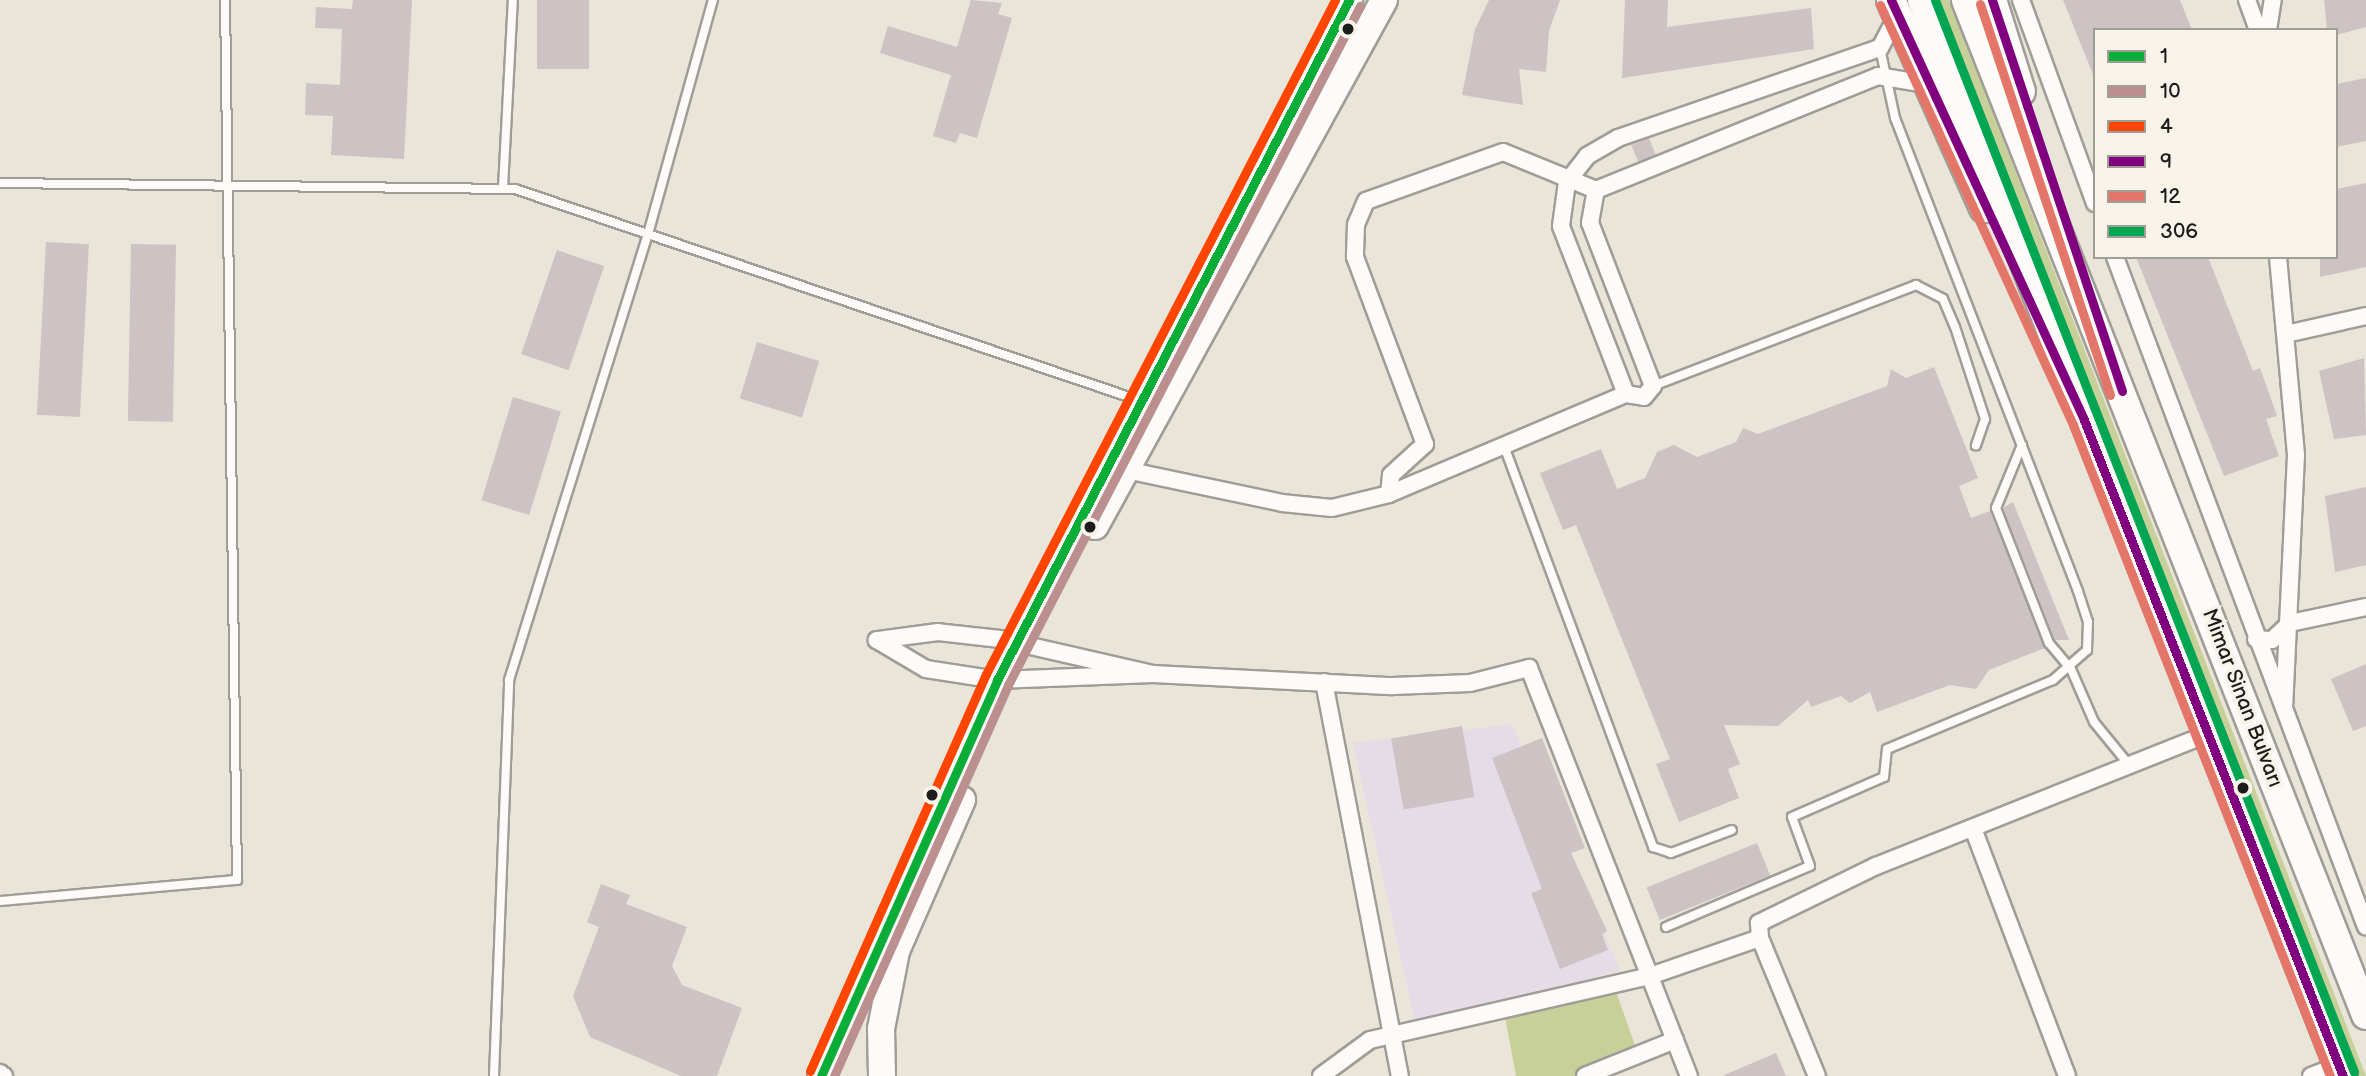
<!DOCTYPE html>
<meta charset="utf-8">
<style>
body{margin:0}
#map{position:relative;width:2366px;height:1076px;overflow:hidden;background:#eae5d9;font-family:"Balsamiq Sans",sans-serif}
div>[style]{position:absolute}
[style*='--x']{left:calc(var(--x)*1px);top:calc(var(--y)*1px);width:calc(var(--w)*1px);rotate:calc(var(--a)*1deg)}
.built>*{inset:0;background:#e6dce7}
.green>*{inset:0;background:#c7d099}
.building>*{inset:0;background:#cdc2c4;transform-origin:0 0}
.roads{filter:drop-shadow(2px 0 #a09d96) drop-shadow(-2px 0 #a09d96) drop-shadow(0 2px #a09d96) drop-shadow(0 -2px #a09d96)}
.service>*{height:8px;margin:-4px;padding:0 4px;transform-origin:4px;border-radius:4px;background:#fcfbf9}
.minor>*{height:16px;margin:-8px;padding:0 8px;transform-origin:8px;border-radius:8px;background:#fcfbf9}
.primary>*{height:26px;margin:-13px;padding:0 13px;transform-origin:13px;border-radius:13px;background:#fcfbf9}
.trunk>*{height:28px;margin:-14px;padding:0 14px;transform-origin:14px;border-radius:14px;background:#fcfbf9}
.bus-1>*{height:9px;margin:-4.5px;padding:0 4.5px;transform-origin:4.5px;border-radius:4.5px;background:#09ad38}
.bus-2>*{height:9px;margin:-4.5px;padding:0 4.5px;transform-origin:4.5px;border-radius:4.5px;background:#bc8f8f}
.bus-3>*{height:9px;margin:-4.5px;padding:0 4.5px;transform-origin:4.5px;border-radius:4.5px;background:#ff4500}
.bus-4>*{height:9px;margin:-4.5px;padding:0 4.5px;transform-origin:4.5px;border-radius:4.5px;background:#800080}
.bus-5>*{height:9px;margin:-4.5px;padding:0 4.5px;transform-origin:4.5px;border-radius:4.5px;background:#e47669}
.bus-6>*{height:9px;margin:-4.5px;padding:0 4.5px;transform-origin:4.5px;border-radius:4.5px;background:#00a651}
.dots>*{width:19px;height:19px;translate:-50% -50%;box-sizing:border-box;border:4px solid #f7f3e8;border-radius:50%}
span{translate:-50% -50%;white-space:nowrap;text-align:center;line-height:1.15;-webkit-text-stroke:7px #f7f3e8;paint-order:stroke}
.street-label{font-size:21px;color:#1c1c1c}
.legend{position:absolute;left:2093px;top:28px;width:245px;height:231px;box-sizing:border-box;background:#f7f3e8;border:2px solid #9f9d96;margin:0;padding:9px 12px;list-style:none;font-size:21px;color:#1c1c1c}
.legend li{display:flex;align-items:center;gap:14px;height:35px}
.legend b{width:35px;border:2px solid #9f9d96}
</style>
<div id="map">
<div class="built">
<div style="clip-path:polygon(1512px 724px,1620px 970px,1417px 1031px,1353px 743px)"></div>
</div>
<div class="green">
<div style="clip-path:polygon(1936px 0,1949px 0,2366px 1076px,2356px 1076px)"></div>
<div style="clip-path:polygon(1613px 983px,1637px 1051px,1576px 1076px,1516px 1076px,1505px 1017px)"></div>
</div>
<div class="building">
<div style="clip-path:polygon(353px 0,412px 0,404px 159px,331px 155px,333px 116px,305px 115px,306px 83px,340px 85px,342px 29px,315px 28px,316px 7px,352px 9px)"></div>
<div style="left:537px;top:0;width:52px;height:69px"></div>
<div style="clip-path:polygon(971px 0,1002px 3px,998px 14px,1012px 18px,977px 138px,960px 133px,956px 143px,933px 136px,951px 75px,880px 53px,888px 26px,957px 47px)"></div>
<div style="clip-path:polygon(1489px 0,1560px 0,1549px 31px,1546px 72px,1519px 69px,1523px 105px,1462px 95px,1475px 29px)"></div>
<div style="clip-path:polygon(1625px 0,1668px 0,1667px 27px,1811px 8px,1814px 49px,1622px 78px)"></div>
<div style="clip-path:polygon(2063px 0,2180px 0,2192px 30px,2095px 30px,2094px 77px)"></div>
<div style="clip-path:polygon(2324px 0,2366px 0,2366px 27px,2336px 35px,2327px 30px)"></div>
<div style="clip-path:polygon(2366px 78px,2366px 141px,2336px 147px,2336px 84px)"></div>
<div style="left:1649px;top:138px;width:18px;height:19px;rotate:68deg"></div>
<div style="clip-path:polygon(2366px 183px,2366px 267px,2320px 277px,2320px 257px,2336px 257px,2336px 189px)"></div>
<div style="left:46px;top:242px;width:43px;height:173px;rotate:3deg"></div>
<div style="left:131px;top:244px;width:45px;height:177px;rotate:1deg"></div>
<div style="left:557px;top:250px;width:50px;height:110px;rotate:19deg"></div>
<div style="clip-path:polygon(2136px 257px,2208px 257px,2253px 371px,2260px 368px,2270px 396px,2277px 416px,2266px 419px,2279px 456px,2224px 476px)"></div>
<div style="left:757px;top:342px;width:65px;height:59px;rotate:17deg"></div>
<div style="clip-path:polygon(2364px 358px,2366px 435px,2334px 439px,2319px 371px)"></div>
<div style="clip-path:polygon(1934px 367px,1978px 478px,1959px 486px,1971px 518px,1990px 511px,2045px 648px,1989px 670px,1976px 689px,1950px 685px,1877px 712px,1870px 692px,1850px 703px,1841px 696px,1811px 707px,1808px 700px,1778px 726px,1724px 725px,1740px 764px,1728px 769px,1739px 798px,1679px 822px,1656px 764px,1670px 759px,1576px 525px,1563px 530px,1540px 473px,1601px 449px,1617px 489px,1645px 478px,1657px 452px,1674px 445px,1697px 457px,1736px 442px,1743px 428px,1758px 434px,1887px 386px,1891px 369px,1906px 378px)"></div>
<div style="left:513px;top:397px;width:50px;height:108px;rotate:17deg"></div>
<div style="clip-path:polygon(2366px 487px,2366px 565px,2335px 572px,2325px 496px)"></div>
<div style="clip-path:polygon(2013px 502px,2069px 640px,2055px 640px,2003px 508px)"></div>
<div style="clip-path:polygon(2366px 664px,2366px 726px,2353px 731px,2331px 679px)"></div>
<div style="left:1462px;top:726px;width:72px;height:72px;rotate:80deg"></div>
<div style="clip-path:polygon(1542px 738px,1585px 848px,1571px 853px,1607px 931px,1602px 934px,1608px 950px,1560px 969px,1531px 893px,1542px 889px,1492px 758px)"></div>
<div style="left:1757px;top:843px;width:35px;height:119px;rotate:68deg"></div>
<div style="clip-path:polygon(601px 884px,630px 895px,626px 904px,687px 927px,672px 966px,682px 985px,742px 1008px,717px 1076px,681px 1076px,590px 1037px,573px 996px,599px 927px,587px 922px)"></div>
<div style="clip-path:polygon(1776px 1053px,1786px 1076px,1722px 1076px)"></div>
</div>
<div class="roads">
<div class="service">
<div style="--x:0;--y:183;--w:515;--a:0.67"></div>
<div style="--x:515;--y:189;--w:658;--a:18.71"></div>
<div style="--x:503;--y:188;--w:188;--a:-87"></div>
<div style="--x:1653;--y:386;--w:282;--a:-21"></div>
<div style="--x:1916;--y:285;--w:30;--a:27"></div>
<div style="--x:1943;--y:299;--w:30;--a:67"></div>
<div style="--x:1955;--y:327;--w:97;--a:71.9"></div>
<div style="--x:1985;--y:419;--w:28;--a:109"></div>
<div style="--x:2022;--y:445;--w:68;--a:112.4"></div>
<div style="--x:1996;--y:508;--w:145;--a:68.6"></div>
<div style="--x:2049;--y:643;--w:34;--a:50"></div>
<div style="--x:2071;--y:669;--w:58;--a:66.5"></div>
<div style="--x:2094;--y:722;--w:57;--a:50.7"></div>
<div style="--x:1504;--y:446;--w:428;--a:69.6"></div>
<div style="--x:1653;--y:847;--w:19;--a:18"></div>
<div style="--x:1671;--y:853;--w:65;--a:-20.7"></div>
<div style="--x:0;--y:901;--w:238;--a:-5.1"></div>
<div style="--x:237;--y:880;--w:880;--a:-90.78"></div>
<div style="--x:1666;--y:927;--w:156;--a:-23"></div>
<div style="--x:1810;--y:866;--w:52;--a:-110.2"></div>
<div style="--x:1792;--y:817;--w:100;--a:-23.5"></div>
<div style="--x:1884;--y:777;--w:28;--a:-84"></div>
<div style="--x:1887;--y:749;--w:180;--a:-22.6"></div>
<div style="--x:2053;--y:680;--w:45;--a:-41.4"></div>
<div style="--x:2087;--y:650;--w:28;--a:-88"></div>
<div style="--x:2088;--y:622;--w:33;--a:-108"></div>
<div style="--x:2078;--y:591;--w:507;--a:-111.15"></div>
<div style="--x:1895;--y:118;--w:72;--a:-102.1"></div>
<div style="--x:494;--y:1076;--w:396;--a:-87.8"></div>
<div style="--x:509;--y:680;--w:467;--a:-72.7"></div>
<div style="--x:648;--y:234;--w:243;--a:-74.5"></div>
</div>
<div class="minor">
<div style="--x:2021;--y:0;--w:216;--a:70"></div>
<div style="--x:2247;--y:0;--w:32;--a:70"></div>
<div style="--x:2268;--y:30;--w:30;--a:-81"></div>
<div style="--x:1596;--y:190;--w:100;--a:-157.8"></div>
<div style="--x:1503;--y:152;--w:145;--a:160.3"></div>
<div style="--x:1366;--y:201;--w:26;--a:113"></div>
<div style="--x:1356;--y:225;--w:32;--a:92"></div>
<div style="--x:1355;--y:257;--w:200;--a:69.5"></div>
<div style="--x:1425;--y:444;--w:46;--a:137.6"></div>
<div style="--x:1391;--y:475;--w:19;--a:96"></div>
<div style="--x:1389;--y:494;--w:257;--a:-22.9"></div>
<div style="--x:1626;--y:394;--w:18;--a:9"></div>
<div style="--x:1644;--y:397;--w:14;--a:-51"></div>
<div style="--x:1653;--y:386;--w:175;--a:-111.1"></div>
<div style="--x:1590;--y:223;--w:34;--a:-80"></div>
<div style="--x:1596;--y:190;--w:304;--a:-22"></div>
<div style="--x:1878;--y:76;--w:49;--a:9.5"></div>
<div style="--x:2115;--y:257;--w:715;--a:69.46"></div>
<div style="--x:2278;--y:257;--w:199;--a:84.8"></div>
<div style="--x:2296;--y:455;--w:250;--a:92.7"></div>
<div style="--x:2286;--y:334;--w:82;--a:-12.7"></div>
<div style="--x:1626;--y:394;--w:180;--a:-111.2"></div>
<div style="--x:1561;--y:226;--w:44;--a:-82.2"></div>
<div style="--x:1567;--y:182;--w:33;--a:-52"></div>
<div style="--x:1587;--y:156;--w:36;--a:-30"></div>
<div style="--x:1618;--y:138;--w:277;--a:-19"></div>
<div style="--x:1880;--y:48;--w:36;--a:-62"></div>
<div style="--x:1126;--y:470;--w:159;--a:11.9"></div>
<div style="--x:1282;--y:503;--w:50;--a:5.7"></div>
<div style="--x:1332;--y:508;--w:59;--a:-13.8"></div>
<div style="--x:2256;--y:639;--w:16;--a:4"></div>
<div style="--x:2272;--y:640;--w:25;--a:-43"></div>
<div style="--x:2290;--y:623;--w:78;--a:-11.9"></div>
<div style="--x:1153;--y:674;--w:157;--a:-167.1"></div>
<div style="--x:1000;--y:639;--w:62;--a:-173.6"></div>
<div style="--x:938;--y:632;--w:62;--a:172.5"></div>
<div style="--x:877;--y:640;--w:57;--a:30.6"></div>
<div style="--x:926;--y:669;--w:72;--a:8.8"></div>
<div style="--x:997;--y:680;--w:156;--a:-2.2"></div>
<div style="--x:1153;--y:674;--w:240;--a:2.9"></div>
<div style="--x:1393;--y:686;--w:77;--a:-2.2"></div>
<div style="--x:1470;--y:683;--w:61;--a:-14.3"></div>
<div style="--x:1529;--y:668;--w:438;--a:68.6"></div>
<div style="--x:1324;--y:682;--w:401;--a:79.1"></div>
<div style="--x:1974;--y:831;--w:262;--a:69.2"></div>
<div style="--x:1760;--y:938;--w:149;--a:67.6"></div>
<div style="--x:0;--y:1073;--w:5;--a:37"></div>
<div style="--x:1321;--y:1076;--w:61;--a:-36.3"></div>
<div style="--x:1370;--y:1040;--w:287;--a:-12.9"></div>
<div style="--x:1650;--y:976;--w:116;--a:-19.1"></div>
<div style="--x:1760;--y:938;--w:15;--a:-94"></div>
<div style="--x:1759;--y:923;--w:130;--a:-26"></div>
<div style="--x:1876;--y:866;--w:356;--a:-21.7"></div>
<div style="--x:1585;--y:1076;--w:97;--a:-21.8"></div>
<div style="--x:2311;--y:1076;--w:30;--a:-21"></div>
</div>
<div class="primary">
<div style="--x:1095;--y:526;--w:600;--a:-61.21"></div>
<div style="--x:821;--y:1076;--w:433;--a:-66"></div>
<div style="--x:997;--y:680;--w:766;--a:-62.63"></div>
<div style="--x:882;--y:1076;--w:47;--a:-91.2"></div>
<div style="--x:881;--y:1029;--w:79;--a:-79.1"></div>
<div style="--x:896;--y:951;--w:165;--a:-66.4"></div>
</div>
<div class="trunk">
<div style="--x:1891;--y:0;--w:228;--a:65.9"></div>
<div style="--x:1922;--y:0;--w:1155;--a:68.63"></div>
<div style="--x:1966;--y:0;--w:1091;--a:68.49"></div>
<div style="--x:1992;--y:0;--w:96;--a:72.5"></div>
</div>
</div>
<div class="bus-1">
<div style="--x:821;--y:1076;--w:433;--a:-66"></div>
<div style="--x:997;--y:680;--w:766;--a:-62.63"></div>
</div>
<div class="bus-2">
<div style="--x:834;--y:1076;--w:428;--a:-66"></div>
<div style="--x:1008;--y:685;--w:765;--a:-62.6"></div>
</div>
<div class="bus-3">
<div style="--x:810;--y:1071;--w:434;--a:-66.1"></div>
<div style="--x:986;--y:674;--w:759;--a:-62.62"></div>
</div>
<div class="bus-4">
<div style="--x:1891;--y:0;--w:462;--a:65.3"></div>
<div style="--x:2084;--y:420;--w:705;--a:68.46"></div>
<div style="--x:1992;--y:0;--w:412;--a:71.6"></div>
</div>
<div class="bus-5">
<div style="--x:1980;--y:4;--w:412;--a:71.6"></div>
<div style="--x:1880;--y:5;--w:462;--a:65.3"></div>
<div style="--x:2073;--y:425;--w:700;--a:68.46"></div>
</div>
<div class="bus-6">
<div style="--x:1935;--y:0;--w:1151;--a:68.65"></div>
</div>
<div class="dots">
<div style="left:1348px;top:29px;background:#1c1c1c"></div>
<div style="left:1090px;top:527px;background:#1c1c1c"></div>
<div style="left:2243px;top:788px;background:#1c1c1c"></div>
<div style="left:932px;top:795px;background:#1c1c1c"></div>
</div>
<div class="street-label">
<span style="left:2242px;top:698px;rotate:69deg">Mimar Sinan Bulvarı</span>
</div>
<ul class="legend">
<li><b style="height:9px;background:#09ad38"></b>1</li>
<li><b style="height:9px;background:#bc8f8f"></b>10</li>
<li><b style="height:9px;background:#ff4500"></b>4</li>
<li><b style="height:9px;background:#800080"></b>9</li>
<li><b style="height:9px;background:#e47669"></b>12</li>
<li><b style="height:9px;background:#00a651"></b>306</li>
</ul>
</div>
